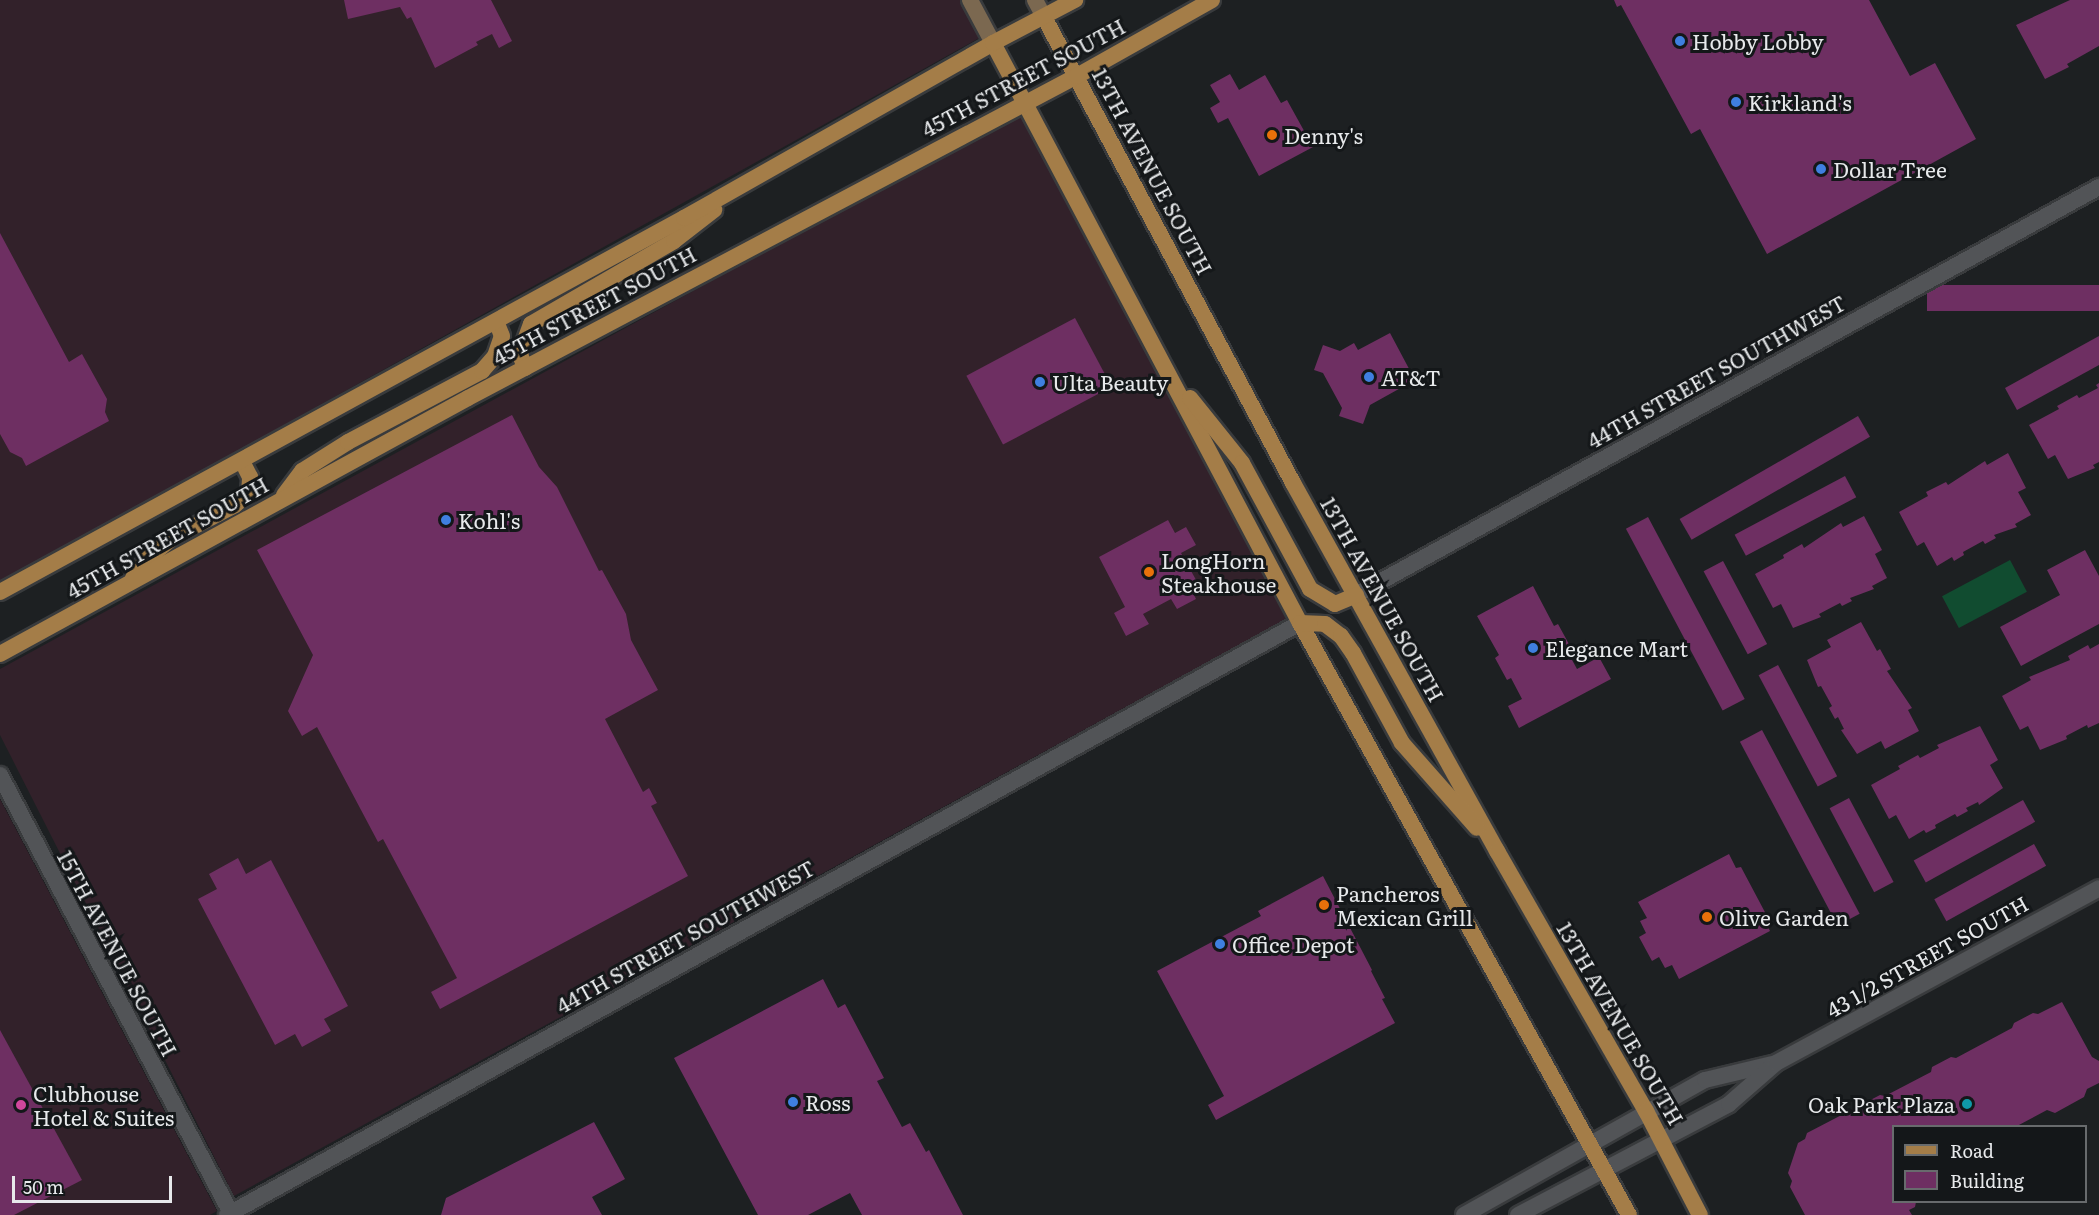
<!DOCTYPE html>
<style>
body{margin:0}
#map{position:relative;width:2099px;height:1215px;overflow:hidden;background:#1d2022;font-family:Literata,serif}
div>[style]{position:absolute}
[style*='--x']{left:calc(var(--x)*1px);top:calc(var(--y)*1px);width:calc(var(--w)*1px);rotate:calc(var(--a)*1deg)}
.commercial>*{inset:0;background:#32212a}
.green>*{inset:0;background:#114c30;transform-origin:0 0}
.building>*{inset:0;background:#6e2f62;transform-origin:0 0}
.roads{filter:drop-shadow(2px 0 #393b3d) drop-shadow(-2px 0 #393b3d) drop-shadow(0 2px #393b3d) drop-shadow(0 -2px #393b3d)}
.minor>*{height:16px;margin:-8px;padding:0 8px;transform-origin:8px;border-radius:8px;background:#525457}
.secondary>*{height:16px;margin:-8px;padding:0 8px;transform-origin:8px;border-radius:8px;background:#7b6850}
.primary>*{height:16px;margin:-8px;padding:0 8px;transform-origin:8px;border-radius:8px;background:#a47d48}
.dots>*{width:16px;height:16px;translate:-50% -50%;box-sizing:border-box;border:3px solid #141719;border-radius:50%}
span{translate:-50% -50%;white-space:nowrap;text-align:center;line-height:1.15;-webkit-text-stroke:6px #141719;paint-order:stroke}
.poi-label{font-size:21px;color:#e7e9eb}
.left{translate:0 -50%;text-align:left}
.right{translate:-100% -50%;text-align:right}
.street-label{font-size:21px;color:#e7e9eb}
.legend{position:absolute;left:1892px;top:1125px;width:195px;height:78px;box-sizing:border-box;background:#141719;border:2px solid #686b6d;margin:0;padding:8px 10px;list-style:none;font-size:18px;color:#e7e9eb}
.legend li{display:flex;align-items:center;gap:12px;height:30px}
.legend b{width:30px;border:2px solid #686b6d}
.scale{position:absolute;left:12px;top:1176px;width:160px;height:27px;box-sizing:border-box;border:3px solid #e7e9eb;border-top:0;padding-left:8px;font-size:18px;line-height:21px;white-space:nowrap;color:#e7e9eb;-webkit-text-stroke:4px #141719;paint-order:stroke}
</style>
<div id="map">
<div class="commercial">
<div style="clip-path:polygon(0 0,961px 0,981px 37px,0 583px)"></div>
<div style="clip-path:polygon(1023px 111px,1286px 619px,234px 1196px,0 735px,0 669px)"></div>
<div style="clip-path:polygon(0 799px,217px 1211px,210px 1215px,0 1215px)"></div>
</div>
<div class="green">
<div style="left:2010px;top:560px;width:36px;height:77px;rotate:62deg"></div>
</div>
<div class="building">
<div style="clip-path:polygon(344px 0,491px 0,512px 41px,499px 48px,492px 34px,476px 42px,478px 45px,435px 68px,411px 17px,407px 19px,400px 7px,348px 19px)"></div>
<div style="clip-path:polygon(1614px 0,1869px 0,1910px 76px,1935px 63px,1976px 139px,1767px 254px,1700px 129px,1691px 134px,1621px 5px,1617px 7px)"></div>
<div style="clip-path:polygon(2070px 0,2099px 0,2099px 46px,2067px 64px,2069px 67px,2045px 79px,2016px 25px)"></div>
<div style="clip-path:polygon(1230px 74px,1239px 90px,1265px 75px,1281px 103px,1287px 100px,1313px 147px,1259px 176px,1228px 118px,1218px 123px,1210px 108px,1220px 102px,1210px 85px)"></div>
<div style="clip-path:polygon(0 233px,69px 362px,82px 354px,107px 399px,105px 412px,109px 421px,26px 466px,22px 458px,10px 452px,0 434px)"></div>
<div style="left:2099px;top:285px;width:26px;height:172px;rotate:90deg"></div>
<div style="left:1075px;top:318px;width:78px;height:123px;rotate:62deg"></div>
<div style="clip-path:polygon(1390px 333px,1415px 380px,1370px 405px,1363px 424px,1339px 416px,1342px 408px,1323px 373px,1314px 370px,1323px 345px,1340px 351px,1354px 343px,1358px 350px)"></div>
<div style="clip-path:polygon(2099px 336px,2099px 365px,2017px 410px,2005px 388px)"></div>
<div style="clip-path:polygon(2099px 383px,2099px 462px,2093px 465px,2095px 468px,2068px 479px,2055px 455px,2048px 459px,2029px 425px,2059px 409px,2057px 406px,2077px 395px,2079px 398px,2098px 388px,2096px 385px)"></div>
<div style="clip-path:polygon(512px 415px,539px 467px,557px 487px,599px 571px,602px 570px,626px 614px,631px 640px,658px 690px,605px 719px,643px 792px,649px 788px,657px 803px,651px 806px,688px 876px,440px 1009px,431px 992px,457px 978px,383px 839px,378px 842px,317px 727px,302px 736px,288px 711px,313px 655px,257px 550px)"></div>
<div style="left:1858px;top:416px;width:24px;height:206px;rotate:60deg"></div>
<div style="clip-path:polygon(2008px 453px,2026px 488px,2018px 492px,2031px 515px,2015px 524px,2017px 527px,1994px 535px,1996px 538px,1985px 544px,1983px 541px,1963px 552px,1964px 555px,1954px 561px,1952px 557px,1937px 566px,1924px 542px,1917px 546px,1899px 512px,1928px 496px,1926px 492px,1946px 482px,1948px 485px,1985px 461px,1987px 465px)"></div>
<div style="left:1845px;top:476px;width:24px;height:125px;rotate:62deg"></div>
<div style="clip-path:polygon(1864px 516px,1882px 550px,1875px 554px,1887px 578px,1872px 586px,1874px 589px,1850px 598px,1852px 601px,1842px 606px,1840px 603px,1819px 614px,1821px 617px,1793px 628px,1781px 604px,1773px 608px,1755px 574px,1784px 558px,1783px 555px,1802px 544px,1804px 548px,1841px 523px,1843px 527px)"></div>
<div style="left:1648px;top:517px;width:206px;height:25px;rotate:62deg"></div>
<div style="clip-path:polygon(1168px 520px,1175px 533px,1186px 527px,1196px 545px,1181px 553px,1200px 587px,1192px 591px,1196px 599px,1177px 609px,1171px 599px,1143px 614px,1149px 624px,1126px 636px,1114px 613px,1125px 607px,1099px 557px)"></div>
<div style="clip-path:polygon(2085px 550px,2099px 576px,2099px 624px,2021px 666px,2000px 627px,2060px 595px,2047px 570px)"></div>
<div style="left:1723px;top:561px;width:94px;height:22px;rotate:62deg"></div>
<div style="clip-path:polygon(1533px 586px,1554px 626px,1558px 624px,1570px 646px,1566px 649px,1577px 669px,1599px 657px,1611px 679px,1519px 728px,1508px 706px,1522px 699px,1511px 678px,1507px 680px,1495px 658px,1499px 655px,1477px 616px)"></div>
<div style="clip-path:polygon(1861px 622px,1877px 651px,1880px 649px,1891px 669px,1887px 671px,1912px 708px,1908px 710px,1919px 731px,1885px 749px,1881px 741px,1857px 754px,1841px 730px,1844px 729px,1838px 717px,1835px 719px,1829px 708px,1832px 706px,1821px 686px,1818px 687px,1807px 660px,1831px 647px,1827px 640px)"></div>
<div style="clip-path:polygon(2099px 644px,2099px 723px,2088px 728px,2087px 725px,2066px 736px,2067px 739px,2040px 750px,2028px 726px,2020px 730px,2002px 696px,2031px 680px,2029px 677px,2070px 660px,2068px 656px,2088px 645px,2090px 649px)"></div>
<div style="left:1778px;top:665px;width:126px;height:22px;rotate:62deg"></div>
<div style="clip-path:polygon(1980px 726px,1998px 760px,1990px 765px,2003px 788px,1979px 805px,1978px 802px,1966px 808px,1968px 811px,1957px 817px,1955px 814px,1935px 825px,1936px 828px,1926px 833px,1924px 830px,1909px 839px,1896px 815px,1889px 819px,1871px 785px,1900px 769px,1898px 766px,1918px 755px,1920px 758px,1939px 748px,1937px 745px)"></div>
<div style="left:1762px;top:730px;width:208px;height:25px;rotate:62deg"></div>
<div style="left:1849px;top:798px;width:95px;height:22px;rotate:62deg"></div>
<div style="left:2023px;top:800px;width:25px;height:125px;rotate:61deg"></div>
<div style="left:2034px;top:844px;width:25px;height:114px;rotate:61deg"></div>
<div style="clip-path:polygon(1729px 854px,1736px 868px,1741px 867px,1767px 916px,1765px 921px,1770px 931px,1679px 979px,1672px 965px,1665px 968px,1659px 957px,1652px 961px,1639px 937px,1646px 933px,1640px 921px,1647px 918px,1638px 902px)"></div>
<div style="clip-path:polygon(238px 858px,246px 874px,271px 860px,348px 1006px,324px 1019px,331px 1031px,302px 1047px,295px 1034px,275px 1045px,198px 899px,217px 889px,209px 874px)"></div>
<div style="clip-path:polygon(1323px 876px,1372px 970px,1371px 971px,1385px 998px,1382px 999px,1395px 1023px,1216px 1120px,1208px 1105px,1224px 1096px,1157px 971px,1261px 916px,1258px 911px)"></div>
<div style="clip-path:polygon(823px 979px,838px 1008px,845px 1004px,884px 1078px,877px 1081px,902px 1127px,910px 1123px,926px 1152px,929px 1150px,963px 1215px,862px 1215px,850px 1193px,808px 1215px,758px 1215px,674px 1058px)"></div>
<div style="clip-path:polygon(2062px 1002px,2092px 1057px,2099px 1061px,2099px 1083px,2087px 1089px,2084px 1097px,2055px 1113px,2047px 1110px,2017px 1126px,1894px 1126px,1894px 1202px,1916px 1202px,1915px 1207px,1909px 1210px,1912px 1215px,1805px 1215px,1790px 1187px,1792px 1181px,1788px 1173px,1798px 1143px,1805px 1139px,1807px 1133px,1880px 1095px,1885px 1096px,1931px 1072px,1932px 1067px,1951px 1057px,1956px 1058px,2012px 1028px,2014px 1023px,2033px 1013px,2038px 1014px)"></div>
<div style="clip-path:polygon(0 1030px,82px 1180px,14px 1215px,0 1215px)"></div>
<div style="clip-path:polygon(594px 1122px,625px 1179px,592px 1197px,602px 1215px,441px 1215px,446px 1198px)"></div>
</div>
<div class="roads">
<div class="minor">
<div style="--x:1356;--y:595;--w:848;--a:-28.77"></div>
<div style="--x:0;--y:775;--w:497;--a:62.2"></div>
<div style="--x:227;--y:1215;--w:1225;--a:-28.89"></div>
<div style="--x:1464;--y:1215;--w:276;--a:-29.3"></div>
<div style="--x:1705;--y:1080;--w:69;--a:-13.4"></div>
<div style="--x:1518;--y:1215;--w:238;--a:-27.7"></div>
<div style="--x:1729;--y:1104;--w:62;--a:-41.1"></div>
<div style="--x:1776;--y:1063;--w:367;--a:-28.4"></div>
</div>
<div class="secondary">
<div style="--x:970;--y:0;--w:49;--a:61.9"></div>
<div style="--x:1035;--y:0;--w:19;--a:62"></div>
</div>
<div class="primary">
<div style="--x:1044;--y:17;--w:528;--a:61.88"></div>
<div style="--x:1293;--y:483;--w:421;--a:61"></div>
<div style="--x:1497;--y:851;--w:300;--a:60.2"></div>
<div style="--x:1646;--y:1111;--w:117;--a:62.6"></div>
<div style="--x:993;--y:43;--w:656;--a:62.11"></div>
<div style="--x:1300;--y:623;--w:677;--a:60.94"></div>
<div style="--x:525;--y:368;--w:15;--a:-110"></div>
<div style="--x:520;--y:354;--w:32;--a:-70"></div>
<div style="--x:531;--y:324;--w:165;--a:-30.1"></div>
<div style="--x:674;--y:241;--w:51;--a:-37.8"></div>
<div style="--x:1190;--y:398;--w:83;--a:51.3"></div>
<div style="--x:1242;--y:463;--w:143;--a:61.6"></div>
<div style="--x:1310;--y:589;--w:29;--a:31"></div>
<div style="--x:1335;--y:604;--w:23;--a:-23"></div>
<div style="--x:284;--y:495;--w:30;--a:-53"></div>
<div style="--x:302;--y:471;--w:54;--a:-32.2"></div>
<div style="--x:348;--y:442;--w:152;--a:-27.9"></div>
<div style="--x:482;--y:371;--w:20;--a:-49"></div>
<div style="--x:495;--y:356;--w:21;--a:-71"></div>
<div style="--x:502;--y:336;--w:16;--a:-112"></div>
<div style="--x:133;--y:578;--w:22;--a:-54"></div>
<div style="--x:146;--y:560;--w:34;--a:-40"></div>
<div style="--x:172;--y:538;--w:71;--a:-27.6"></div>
<div style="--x:235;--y:505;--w:18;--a:-41"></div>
<div style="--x:249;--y:493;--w:16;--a:-86"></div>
<div style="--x:250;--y:477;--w:18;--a:-117"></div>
<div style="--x:0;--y:592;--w:780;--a:-28.67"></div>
<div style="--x:684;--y:218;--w:355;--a:-29.5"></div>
<div style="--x:993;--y:43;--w:93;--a:-27.7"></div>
<div style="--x:1300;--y:623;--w:25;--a:2"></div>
<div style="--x:1325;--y:624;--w:20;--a:37"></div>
<div style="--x:1341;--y:636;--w:21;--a:55"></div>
<div style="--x:1353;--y:653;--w:102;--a:61.4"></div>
<div style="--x:1402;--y:743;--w:113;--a:48.6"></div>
<div style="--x:0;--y:654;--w:533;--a:-28.68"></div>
<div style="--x:468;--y:398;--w:689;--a:-27.87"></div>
<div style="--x:1077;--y:76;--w:155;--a:-29.4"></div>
</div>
</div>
<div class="dots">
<div style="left:1680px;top:41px;background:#3f7fe0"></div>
<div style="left:1736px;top:102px;background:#3f7fe0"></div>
<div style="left:1272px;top:135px;background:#e8710a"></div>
<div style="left:1821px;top:169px;background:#3f7fe0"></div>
<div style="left:1369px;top:377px;background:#3f7fe0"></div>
<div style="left:1040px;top:382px;background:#3f7fe0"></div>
<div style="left:446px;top:520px;background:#3f7fe0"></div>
<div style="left:1149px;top:572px;background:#e8710a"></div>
<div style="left:1533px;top:648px;background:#3f7fe0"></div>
<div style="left:1324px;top:905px;background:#e8710a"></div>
<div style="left:1707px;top:917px;background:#e8710a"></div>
<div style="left:1220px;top:944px;background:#3f7fe0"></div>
<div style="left:793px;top:1102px;background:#3f7fe0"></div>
<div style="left:1967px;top:1104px;background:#0f9aa8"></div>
<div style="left:21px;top:1105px;background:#d1479c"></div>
</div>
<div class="poi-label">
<span class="left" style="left:1692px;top:41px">Hobby Lobby</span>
<span class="left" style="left:1748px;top:102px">Kirkland's</span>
<span class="left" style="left:1284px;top:135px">Denny's</span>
<span class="left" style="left:1833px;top:169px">Dollar Tree</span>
<span class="left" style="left:1381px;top:377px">AT&amp;T</span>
<span class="left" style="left:1052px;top:382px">Ulta Beauty</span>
<span class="left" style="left:458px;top:520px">Kohl's</span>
<span class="left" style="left:1161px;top:572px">LongHorn<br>Steakhouse</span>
<span class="left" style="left:1545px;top:648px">Elegance Mart</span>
<span class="left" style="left:1336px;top:905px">Pancheros<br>Mexican Grill</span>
<span class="left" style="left:1719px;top:917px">Olive Garden</span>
<span class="left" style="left:1232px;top:944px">Office Depot</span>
<span class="left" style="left:33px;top:1105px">Clubhouse<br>Hotel &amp; Suites</span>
<span class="left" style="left:805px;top:1102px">Ross</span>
<span class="right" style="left:1955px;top:1104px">Oak Park Plaza</span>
</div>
<div class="street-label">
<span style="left:1023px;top:77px;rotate:-28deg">45TH STREET SOUTH</span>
<span style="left:1153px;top:171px;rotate:62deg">13TH AVENUE SOUTH</span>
<span style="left:594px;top:305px;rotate:-28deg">45TH STREET SOUTH</span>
<span style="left:1716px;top:371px;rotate:-29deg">44TH STREET SOUTHWEST</span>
<span style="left:167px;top:537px;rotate:-29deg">45TH STREET SOUTH</span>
<span style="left:1383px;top:599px;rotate:61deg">13TH AVENUE SOUTH</span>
<span style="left:685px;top:936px;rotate:-29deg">44TH STREET SOUTHWEST</span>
<span style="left:118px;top:953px;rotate:62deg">15TH AVENUE SOUTH</span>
<span style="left:1927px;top:956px;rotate:-29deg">43 1/2 STREET SOUTH</span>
<span style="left:1621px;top:1023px;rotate:60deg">13TH AVENUE SOUTH</span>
</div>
<ul class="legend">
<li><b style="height:8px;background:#a47d48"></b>Road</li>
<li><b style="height:16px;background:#6e2f62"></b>Building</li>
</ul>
<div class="scale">50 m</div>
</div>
